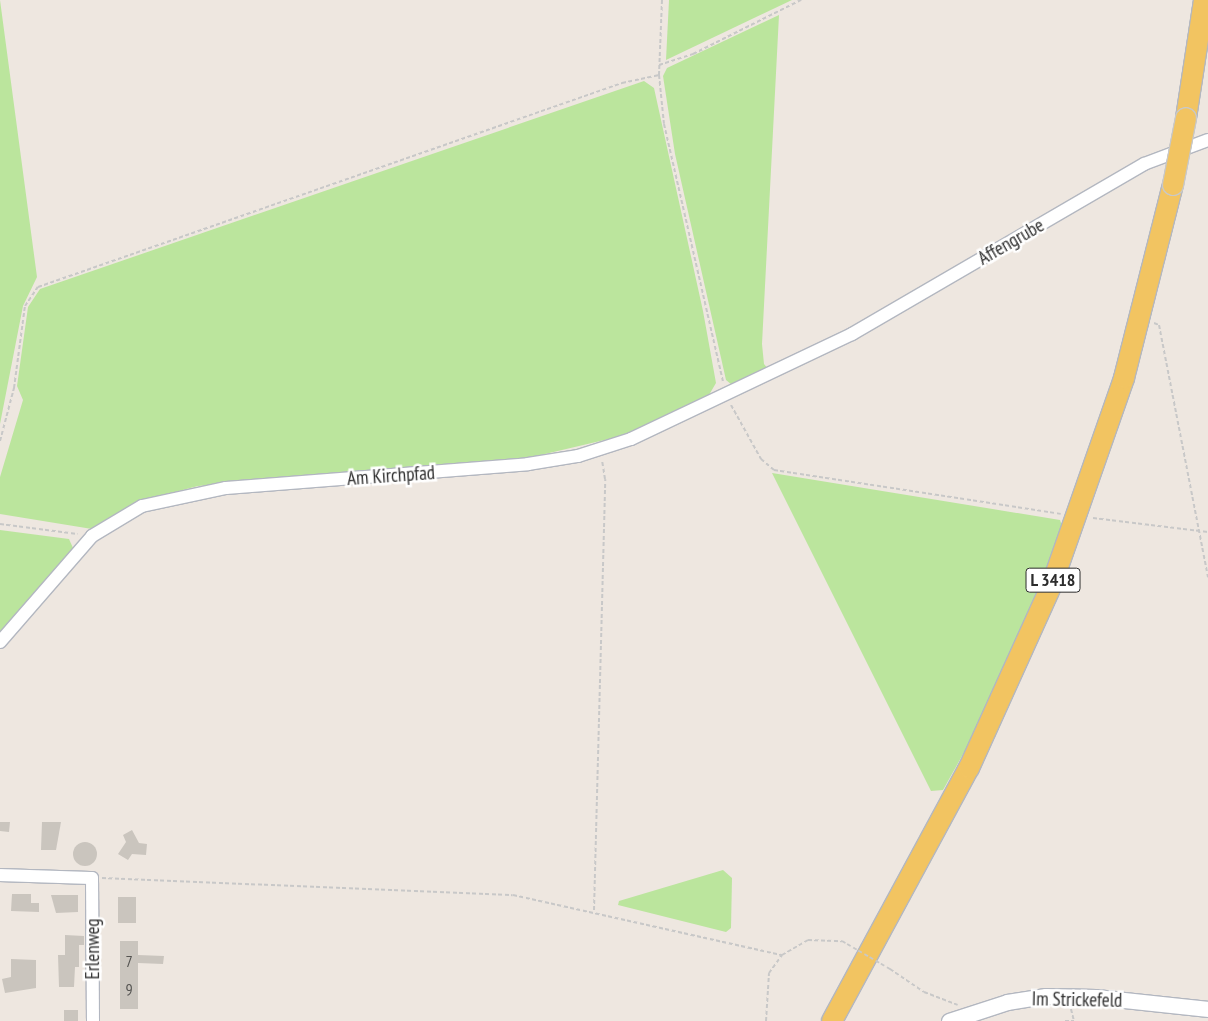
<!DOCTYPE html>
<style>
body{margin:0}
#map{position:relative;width:1208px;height:1021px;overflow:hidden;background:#eee7e0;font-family:"PT Sans Narrow",sans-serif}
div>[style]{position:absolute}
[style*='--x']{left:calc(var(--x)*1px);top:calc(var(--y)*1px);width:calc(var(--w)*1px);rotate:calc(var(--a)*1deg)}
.green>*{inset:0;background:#bbe59d}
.building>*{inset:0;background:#cac5be;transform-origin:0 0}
.round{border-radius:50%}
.path>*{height:2px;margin-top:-1px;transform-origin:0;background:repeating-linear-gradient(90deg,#c8c8c8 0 4px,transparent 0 6.5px)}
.roads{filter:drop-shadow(1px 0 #b3b7c0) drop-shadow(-1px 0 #b3b7c0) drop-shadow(0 1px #b3b7c0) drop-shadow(0 -1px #b3b7c0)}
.minor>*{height:12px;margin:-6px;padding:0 6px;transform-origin:6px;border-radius:6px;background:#fff}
.tertiary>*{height:15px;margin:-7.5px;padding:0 7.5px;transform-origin:7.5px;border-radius:7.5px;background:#fff}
.primary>*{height:20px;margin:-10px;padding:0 10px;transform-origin:10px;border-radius:10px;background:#f2c461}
.path-bridge>*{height:2px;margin-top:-1px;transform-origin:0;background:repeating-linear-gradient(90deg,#c8c8c8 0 4px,transparent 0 6.5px)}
.bridges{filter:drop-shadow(1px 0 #c8c8c8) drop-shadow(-1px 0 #c8c8c8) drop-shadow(0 1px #c8c8c8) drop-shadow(0 -1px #c8c8c8)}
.primary-bridge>*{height:20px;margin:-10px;padding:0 10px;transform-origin:10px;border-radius:10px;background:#f2c461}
span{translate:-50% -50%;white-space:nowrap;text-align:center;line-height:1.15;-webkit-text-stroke:5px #fff;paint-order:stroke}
.number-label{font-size:16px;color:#545351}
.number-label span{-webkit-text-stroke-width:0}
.shield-label span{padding:1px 4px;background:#fff;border:1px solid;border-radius:4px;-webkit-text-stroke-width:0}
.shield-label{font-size:18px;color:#2d2d2d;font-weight:700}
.street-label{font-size:19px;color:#2d2d2d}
</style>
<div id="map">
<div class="green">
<div style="clip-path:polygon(0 0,37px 277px,23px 306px,0 424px)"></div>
<div style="clip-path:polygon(669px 0,792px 0,666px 60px)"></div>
<div style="clip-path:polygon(779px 15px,762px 344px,764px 364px,769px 370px,732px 385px,726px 380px,675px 154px,663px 76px,667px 68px)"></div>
<div style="clip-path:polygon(644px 81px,654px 88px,703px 311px,716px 383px,706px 400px,630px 434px,528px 458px,198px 486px,140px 501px,92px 529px,0 514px,0 477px,23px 400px,17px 386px,28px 307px,40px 289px)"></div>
<div style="clip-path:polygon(772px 473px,1060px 520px,1062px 526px,1042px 583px,976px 731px,943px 790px,931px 791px)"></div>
<div style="clip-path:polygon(0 530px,69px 539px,73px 548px,0 634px)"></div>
<div style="clip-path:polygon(723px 870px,732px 878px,731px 928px,726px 932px,618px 905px,619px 901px)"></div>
</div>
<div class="building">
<div style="clip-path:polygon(0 822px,10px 822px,9px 832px,0 831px)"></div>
<div style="clip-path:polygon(42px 822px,61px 822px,56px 850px,41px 850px)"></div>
<div style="clip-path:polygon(132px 830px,139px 843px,147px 844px,146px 855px,132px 854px,128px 860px,118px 854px,126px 842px,123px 835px)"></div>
<div class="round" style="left:73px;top:842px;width:24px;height:24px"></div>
<div style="clip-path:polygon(12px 894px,31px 894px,31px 903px,39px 903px,39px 912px,11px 911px)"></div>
<div style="clip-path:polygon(51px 895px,78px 895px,78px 912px,56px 913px)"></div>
<div style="left:118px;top:897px;width:18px;height:26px"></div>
<div style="clip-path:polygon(65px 935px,84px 936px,84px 945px,79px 945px,79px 967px,75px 967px,74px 987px,59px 987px,58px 955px,65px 955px)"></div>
<div style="clip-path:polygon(120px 941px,138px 941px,138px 955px,164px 956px,163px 964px,138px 963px,138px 1009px,120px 1009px)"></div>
<div style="clip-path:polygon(11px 959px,36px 960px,36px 988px,5px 993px,2px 979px,11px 977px)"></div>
<div style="left:64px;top:1010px;width:14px;height:11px"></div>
</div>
<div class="path">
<div style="--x:662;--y:0;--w:75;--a:92.3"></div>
<div style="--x:659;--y:75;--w:49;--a:84.2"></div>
<div style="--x:664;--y:124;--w:265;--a:77.1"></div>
<div style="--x:659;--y:65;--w:36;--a:-18"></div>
<div style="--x:693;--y:54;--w:121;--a:-26.6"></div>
<div style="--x:1154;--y:323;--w:5;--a:22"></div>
<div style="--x:1159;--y:325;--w:257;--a:79"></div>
<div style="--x:731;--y:405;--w:62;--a:60.9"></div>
<div style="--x:761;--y:459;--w:17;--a:40"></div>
<div style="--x:774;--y:470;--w:290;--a:8.7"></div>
<div style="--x:0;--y:441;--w:55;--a:-75.2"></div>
<div style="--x:14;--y:388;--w:83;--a:-82.4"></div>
<div style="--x:25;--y:306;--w:23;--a:-56"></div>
<div style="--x:38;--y:287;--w:619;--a:-19.26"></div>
<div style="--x:622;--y:83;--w:38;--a:-12"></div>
<div style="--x:1093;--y:518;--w:116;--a:6.9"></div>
<div style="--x:0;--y:524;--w:78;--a:7.4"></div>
<div style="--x:102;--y:878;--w:411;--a:2.4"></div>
<div style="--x:513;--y:895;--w:276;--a:12.6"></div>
<div style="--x:594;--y:910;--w:431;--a:-88.5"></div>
<div style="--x:605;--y:479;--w:19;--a:-99"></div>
<div style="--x:890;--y:969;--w:41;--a:34.1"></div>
<div style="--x:924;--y:992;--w:36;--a:21"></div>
<div style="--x:1071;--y:1009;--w:12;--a:76"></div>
<div style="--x:766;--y:1021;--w:48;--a:-86.4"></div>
<div style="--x:769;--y:973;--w:22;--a:-54"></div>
<div style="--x:782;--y:955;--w:30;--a:-30"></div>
<div style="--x:808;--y:940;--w:34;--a:2"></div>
<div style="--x:1065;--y:1021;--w:9;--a:0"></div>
</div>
<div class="roads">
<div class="minor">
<div style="--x:0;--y:642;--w:140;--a:-49"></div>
<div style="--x:92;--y:536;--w:58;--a:-31"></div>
<div style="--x:142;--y:506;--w:86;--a:-12.1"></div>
<div style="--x:226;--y:488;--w:303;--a:-4.5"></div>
<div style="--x:528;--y:464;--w:51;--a:-9.1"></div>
<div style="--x:578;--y:456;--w:56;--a:-17.8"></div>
<div style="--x:631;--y:439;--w:245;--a:-25.4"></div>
<div style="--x:852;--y:334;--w:338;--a:-30.2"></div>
<div style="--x:1144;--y:164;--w:68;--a:-20.6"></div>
<div style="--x:0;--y:875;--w:92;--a:1.9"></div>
<div style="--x:92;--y:878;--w:143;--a:89.6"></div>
</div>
<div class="tertiary">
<div style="--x:949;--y:1021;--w:61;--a:-18.1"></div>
<div style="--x:1007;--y:1002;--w:39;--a:-9"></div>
<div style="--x:1046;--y:996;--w:50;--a:1.1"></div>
<div style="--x:1096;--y:997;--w:113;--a:6.1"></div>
</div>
<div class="primary">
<div style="--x:1186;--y:118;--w:119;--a:-81.3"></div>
<div style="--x:832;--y:1021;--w:288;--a:-61.6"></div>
<div style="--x:969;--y:768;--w:202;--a:-65.7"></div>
<div style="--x:1052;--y:584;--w:218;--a:-70.7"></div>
<div style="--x:1124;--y:378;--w:199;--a:-75.8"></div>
</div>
</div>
<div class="path-bridge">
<div style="--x:842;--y:941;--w:56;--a:30.3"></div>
</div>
<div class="bridges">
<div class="primary-bridge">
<div style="--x:1173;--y:185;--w:68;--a:-79"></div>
</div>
</div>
<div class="number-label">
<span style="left:129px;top:961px">7</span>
<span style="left:129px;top:989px">9</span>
</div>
<div class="shield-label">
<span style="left:1053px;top:580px">L 3418</span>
</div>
<div class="street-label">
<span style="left:1011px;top:242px;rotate:-30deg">Affengrube</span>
<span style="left:391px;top:476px;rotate:-4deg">Am Kirchpfad</span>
<span style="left:93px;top:949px;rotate:-90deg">Erlenweg</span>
<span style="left:1077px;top:1000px;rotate:1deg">Im Strickefeld</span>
</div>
</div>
